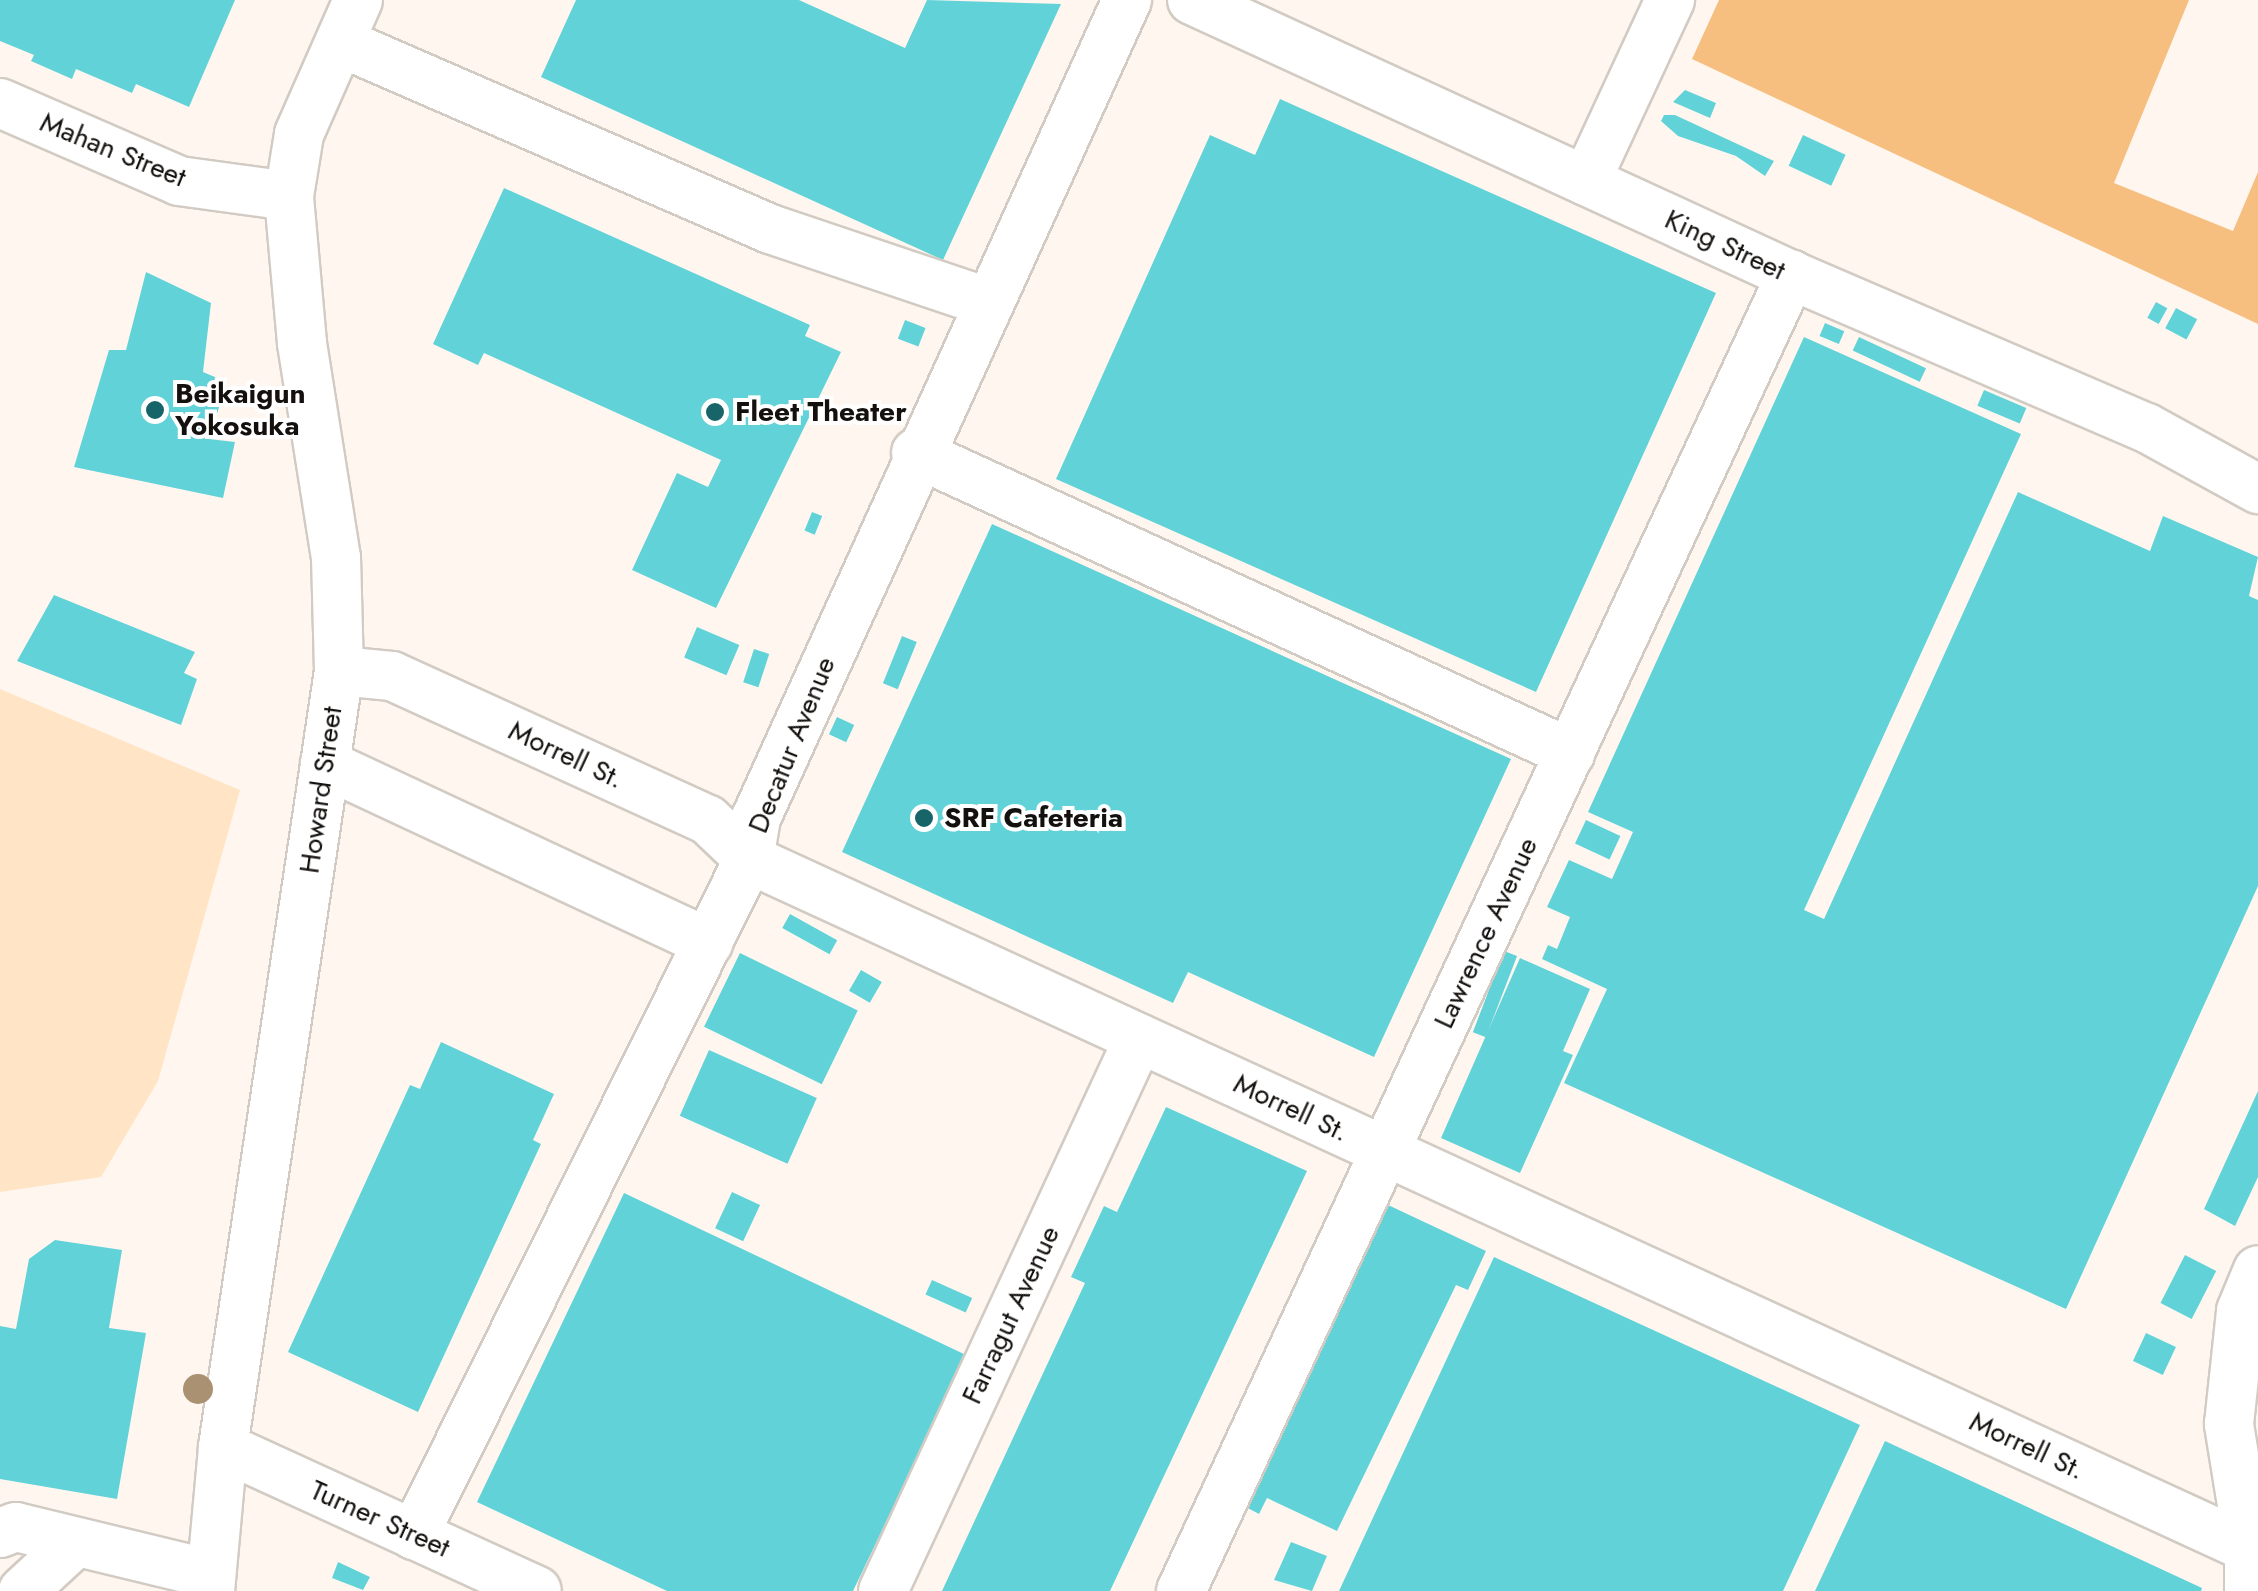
<!DOCTYPE html>
<style>
body{margin:0}
#map{position:relative;width:2258px;height:1591px;overflow:hidden;background:#fff7ef;font-family:Jost,sans-serif}
div>[style]{position:absolute}
[style*='--x']{left:calc(var(--x)*1px);top:calc(var(--y)*1px);width:calc(var(--w)*1px);rotate:calc(var(--a)*1deg)}
.green>*{inset:0;background:#ffe4c6}
.water>*{inset:0;background:#f6bf7f}
.building>*{inset:0;background:#61d3d8;transform-origin:0 0}
.roads{filter:drop-shadow(2px 0 #d2cbc3) drop-shadow(-2px 0 #d2cbc3) drop-shadow(0 2px #d2cbc3) drop-shadow(0 -2px #d2cbc3)}
.minor>*{height:48px;margin:-24px;padding:0 24px;transform-origin:24px;border-radius:24px;background:#fff}
.trees>*{width:30px;height:30px;margin:-15px;border-radius:50%;background:#a99172}
.dots>*{width:28px;height:28px;translate:-50% -50%;box-sizing:border-box;border:5px solid #fff;border-radius:50%}
span{translate:-50% -50%;white-space:nowrap;text-align:center;line-height:1.15;-webkit-text-stroke:8px #fff;paint-order:stroke}
.street-label{font-size:28px;color:#13100e}
.poi-label{font-size:28px;color:#13100e;font-weight:700}
.left{translate:0 -50%;text-align:left}
</style>
<div id="map">
<div class="green">
<div style="clip-path:polygon(0 689px,240px 790px,158px 1081px,101px 1177px,0 1192px)"></div>
</div>
<div class="water">
<div style="clip-path:polygon(1719px 0,2189px 0,2114px 183px,2233px 231px,2258px 172px,2258px 324px,1692px 59px)"></div>
</div>
<div class="building">
<div style="clip-path:polygon(0 0,235px 0,189px 107px,136px 84px,132px 93px,76px 69px,72px 79px,31px 61px,34px 55px,0 41px)"></div>
<div style="clip-path:polygon(576px 0,799px 0,905px 48px,927px 0,1061px 4px,943px 260px,541px 77px)"></div>
<div style="clip-path:polygon(1685px 90px,1716px 103px,1710px 118px,1673px 102px)"></div>
<div style="clip-path:polygon(1280px 99px,1716px 293px,1536px 692px,1056px 479px,1210px 135px,1255px 155px)"></div>
<div style="clip-path:polygon(1664px 115px,1675px 115px,1774px 161px,1765px 176px,1736px 156px,1678px 136px,1661px 121px)"></div>
<div style="left:1803px;top:135px;width:47px;height:34px;rotate:25deg"></div>
<div style="clip-path:polygon(504px 188px,810px 325px,805px 336px,841px 352px,716px 608px,632px 570px,677px 473px,708px 487px,721px 460px,484px 353px,478px 365px,433px 344px)"></div>
<div style="clip-path:polygon(146px 272px,211px 303px,203px 372px,227px 382px,209px 439px,235px 442px,223px 498px,74px 467px,109px 350px,126px 350px)"></div>
<div style="left:2156px;top:302px;width:13px;height:18px;rotate:29deg"></div>
<div style="left:2176px;top:308px;width:24px;height:23px;rotate:28deg"></div>
<div style="left:905px;top:320px;width:22px;height:20px;rotate:21deg"></div>
<div style="left:1825px;top:323px;width:21px;height:14px;rotate:23deg"></div>
<div style="clip-path:polygon(1804px 337px,2021px 434px,1804px 910px,1824px 919px,2018px 492px,2150px 551px,2163px 516px,2258px 557px,2249px 596px,2258px 600px,2258px 886px,2066px 1309px,1564px 1083px,1607px 989px,1542px 959px,1548px 945px,1557px 949px,1570px 917px,1547px 907px,1569px 860px,1612px 879px,1633px 832px,1588px 812px)"></div>
<div style="left:1859px;top:337px;width:74px;height:15px;rotate:25deg"></div>
<div style="left:1984px;top:390px;width:46px;height:17px;rotate:23deg"></div>
<div style="left:812px;top:512px;width:11px;height:20px;rotate:22deg"></div>
<div style="clip-path:polygon(992px 524px,1511px 759px,1374px 1057px,1188px 972px,1173px 1003px,842px 852px)"></div>
<div style="clip-path:polygon(54px 595px,195px 652px,184px 673px,197px 679px,181px 725px,17px 661px)"></div>
<div style="left:697px;top:627px;width:46px;height:33px;rotate:23deg"></div>
<div style="left:902px;top:636px;width:16px;height:51px;rotate:22deg"></div>
<div style="left:754px;top:649px;width:16px;height:35px;rotate:18deg"></div>
<div style="left:837px;top:717px;width:19px;height:19px;rotate:25deg"></div>
<div style="left:1586px;top:820px;width:38px;height:26px;rotate:25deg"></div>
<div style="left:790px;top:914px;width:54px;height:16px;rotate:29deg"></div>
<div style="left:1504px;top:951px;width:14px;height:87px;rotate:21deg"></div>
<div style="left:740px;top:953px;width:131px;height:82px;rotate:26deg"></div>
<div style="clip-path:polygon(1520px 958px,1590px 989px,1563px 1051px,1573px 1055px,1520px 1173px,1441px 1138px)"></div>
<div style="left:861px;top:970px;width:24px;height:24px;rotate:30deg"></div>
<div style="clip-path:polygon(441px 1042px,554px 1094px,533px 1140px,541px 1144px,418px 1412px,288px 1352px,410px 1085px,420px 1089px)"></div>
<div style="left:709px;top:1050px;width:118px;height:72px;rotate:24deg"></div>
<div style="clip-path:polygon(2258px 1091px,2258px 1177px,2235px 1226px,2204px 1209px)"></div>
<div style="clip-path:polygon(1166px 1107px,1307px 1171px,1110px 1591px,942px 1591px,1085px 1283px,1071px 1277px,1104px 1206px,1117px 1212px)"></div>
<div style="left:732px;top:1192px;width:31px;height:40px;rotate:25deg"></div>
<div style="clip-path:polygon(624px 1193px,966px 1355px,853px 1591px,667px 1591px,477px 1502px)"></div>
<div style="clip-path:polygon(1386px 1204px,1486px 1251px,1468px 1290px,1456px 1285px,1337px 1531px,1267px 1498px,1259px 1514px,1242px 1505px)"></div>
<div style="clip-path:polygon(55px 1240px,122px 1250px,109px 1328px,146px 1333px,117px 1499px,0 1479px,0 1326px,16px 1329px,29px 1259px)"></div>
<div style="left:2185px;top:1255px;width:35px;height:54px;rotate:27deg"></div>
<div style="clip-path:polygon(1494px 1257px,1860px 1425px,1783px 1591px,1339px 1591px)"></div>
<div style="left:932px;top:1280px;width:44px;height:16px;rotate:24deg"></div>
<div style="left:2146px;top:1333px;width:33px;height:31px;rotate:25deg"></div>
<div style="clip-path:polygon(1885px 1441px,2202px 1588px,2201px 1591px,1815px 1591px)"></div>
<div style="clip-path:polygon(1291px 1542px,1327px 1556px,1312px 1591px,1274px 1580px)"></div>
<div style="clip-path:polygon(338px 1562px,370px 1577px,363px 1590px,332px 1578px)"></div>
</div>
<div class="roads">
<div class="minor">
<div style="--x:1192;--y:0;--w:659;--a:24.66"></div>
<div style="--x:1791;--y:275;--w:387;--a:23.3"></div>
<div style="--x:2147;--y:428;--w:127;--a:28.8"></div>
<div style="--x:340;--y:42;--w:469;--a:23.5"></div>
<div style="--x:770;--y:229;--w:229;--a:18.6"></div>
<div style="--x:0;--y:103;--w:195;--a:23.5"></div>
<div style="--x:179;--y:181;--w:111;--a:7.8"></div>
<div style="--x:1586;--y:181;--w:200;--a:-65.1"></div>
<div style="--x:916;--y:453;--w:720;--a:24.64"></div>
<div style="--x:339;--y:671;--w:53;--a:5.4"></div>
<div style="--x:392;--y:676;--w:347;--a:24.5"></div>
<div style="--x:708;--y:820;--w:57;--a:43.6"></div>
<div style="--x:749;--y:859;--w:1651;--a:24.67"></div>
<div style="--x:325;--y:764;--w:423;--a:25"></div>
<div style="--x:223;--y:1447;--w:345;--a:24.6"></div>
<div style="--x:0;--y:1533;--w:17;--a:-21"></div>
<div style="--x:16;--y:1527;--w:201;--a:13.6"></div>
<div style="--x:414;--y:1535;--w:754;--a:-63.64"></div>
<div style="--x:749;--y:859;--w:42;--a:-80.3"></div>
<div style="--x:756;--y:818;--w:898;--a:-65.6"></div>
<div style="--x:23;--y:1591;--w:72;--a:-42.8"></div>
<div style="--x:210;--y:1591;--w:145;--a:-84.8"></div>
<div style="--x:223;--y:1447;--w:785;--a:-81.5"></div>
<div style="--x:339;--y:671;--w:113;--a:-91.5"></div>
<div style="--x:336;--y:558;--w:218;--a:-99"></div>
<div style="--x:302;--y:343;--w:148;--a:-95.1"></div>
<div style="--x:289;--y:196;--w:63;--a:-80.8"></div>
<div style="--x:299;--y:134;--w:146;--a:-66.2"></div>
<div style="--x:883;--y:1591;--w:609;--a:-65.16"></div>
<div style="--x:1181;--y:1591;--w:1451;--a:-65.13"></div>
<div style="--x:2249;--y:1591;--w:43;--a:-90"></div>
<div style="--x:2249;--y:1548;--w:126;--a:-99.2"></div>
<div style="--x:2229;--y:1424;--w:114;--a:-83.9"></div>
<div style="--x:2241;--y:1311;--w:44;--a:-67.5"></div>
</div>
</div>
<div class="trees">
<div style="left:198px;top:1389px"></div>
</div>
<div class="dots">
<div style="left:155px;top:410px;background:#176569"></div>
<div style="left:715px;top:412px;background:#176569"></div>
<div style="left:924px;top:818px;background:#176569"></div>
</div>
<div class="street-label">
<span style="left:113px;top:150px;rotate:22deg">Mahan Street</span>
<span style="left:1725px;top:245px;rotate:25deg">King Street</span>
<span style="left:792px;top:745px;rotate:-68deg">Decatur Avenue</span>
<span style="left:566px;top:755px;rotate:25deg">Morrell St.</span>
<span style="left:321px;top:790px;rotate:-82deg">Howard Street</span>
<span style="left:1486px;top:933px;rotate:-65deg">Lawrence Avenue</span>
<span style="left:1291px;top:1108px;rotate:25deg">Morrell St.</span>
<span style="left:1011px;top:1315px;rotate:-65deg">Farragut Avenue</span>
<span style="left:2027px;top:1446px;rotate:25deg">Morrell St.</span>
<span style="left:380px;top:1519px;rotate:24deg">Turner Street</span>
</div>
<div class="poi-label">
<span class="left" style="left:175px;top:410px">Beikaigun<br>Yokosuka</span>
<span class="left" style="left:735px;top:412px">Fleet Theater</span>
<span class="left" style="left:944px;top:818px">SRF Cafeteria</span>
</div>
</div>
